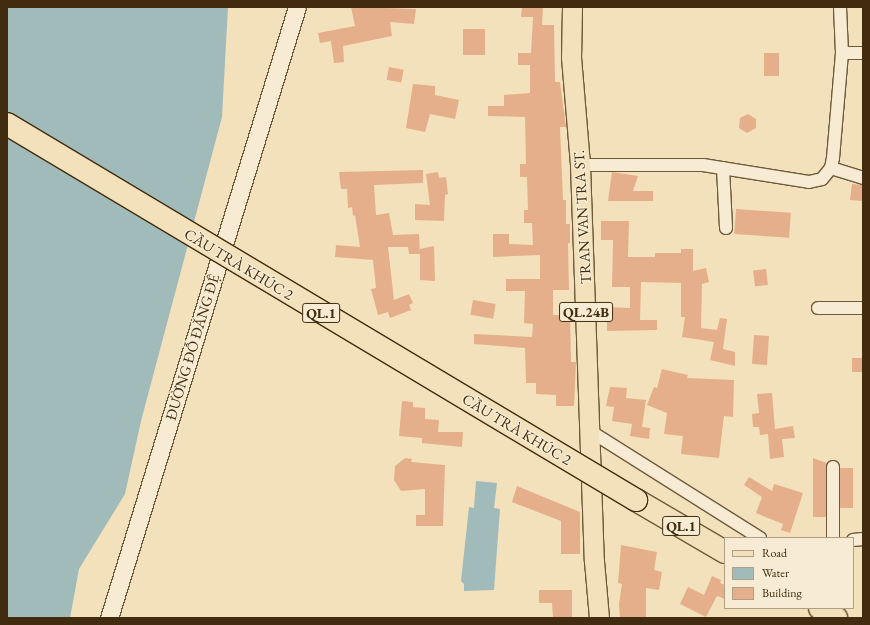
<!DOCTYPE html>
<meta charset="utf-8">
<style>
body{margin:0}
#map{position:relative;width:870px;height:625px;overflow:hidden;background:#f3e1bb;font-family:"EB Garamond",serif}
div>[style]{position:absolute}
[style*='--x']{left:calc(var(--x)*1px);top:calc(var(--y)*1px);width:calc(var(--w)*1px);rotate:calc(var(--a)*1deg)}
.water>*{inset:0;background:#a0bbba}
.building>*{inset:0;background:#e5af8b;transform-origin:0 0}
.roads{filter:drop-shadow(1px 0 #6e593a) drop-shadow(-1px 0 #6e593a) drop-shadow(0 1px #6e593a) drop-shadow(0 -1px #6e593a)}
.street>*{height:12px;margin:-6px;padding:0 6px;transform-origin:6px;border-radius:6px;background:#f7ecd3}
.secondary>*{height:17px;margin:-8.5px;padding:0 8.5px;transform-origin:8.5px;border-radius:8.5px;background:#f7ecd3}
.primary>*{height:19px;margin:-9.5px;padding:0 9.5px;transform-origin:9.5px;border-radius:9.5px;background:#f3e1bb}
.highway>*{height:22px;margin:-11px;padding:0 11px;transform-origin:11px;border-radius:11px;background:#f3e1bb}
.bridges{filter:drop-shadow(1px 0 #412c0f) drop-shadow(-1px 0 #412c0f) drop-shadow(0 1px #412c0f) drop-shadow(0 -1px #412c0f)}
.highway-bridge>*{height:22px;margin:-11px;padding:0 11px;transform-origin:11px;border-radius:11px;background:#f3e1bb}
span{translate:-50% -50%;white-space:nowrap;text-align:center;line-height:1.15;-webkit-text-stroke:3px #f7ecd3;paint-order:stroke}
.shield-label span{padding:1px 3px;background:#f7ecd3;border:1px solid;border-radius:3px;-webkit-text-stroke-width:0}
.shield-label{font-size:14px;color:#412c0f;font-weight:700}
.street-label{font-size:15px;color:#412c0f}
.frame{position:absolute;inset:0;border:8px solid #412c0f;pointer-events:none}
.legend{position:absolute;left:724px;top:537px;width:130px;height:72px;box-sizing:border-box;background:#f7ecd3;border:1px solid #ae9f85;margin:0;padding:5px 7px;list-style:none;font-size:12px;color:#412c0f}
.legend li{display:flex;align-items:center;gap:8px;height:20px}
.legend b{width:20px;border:1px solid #ae9f85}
</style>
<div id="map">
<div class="water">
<div style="clip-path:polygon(7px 7px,228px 7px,222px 117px,141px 421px,125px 494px,79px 569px,70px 618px,7px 618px)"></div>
<div style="clip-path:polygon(476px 481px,497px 483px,494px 508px,500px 509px,494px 590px,464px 591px,464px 584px,461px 581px,469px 507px,474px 508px)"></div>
</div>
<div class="building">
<div style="clip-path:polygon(351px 7px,416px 9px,414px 24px,390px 22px,392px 36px,343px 46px,344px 62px,334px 63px,331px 41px,320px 43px,318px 33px,355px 26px)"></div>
<div style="clip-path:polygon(522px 7px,543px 7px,542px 25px,554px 25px,555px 82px,560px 82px,566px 127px,560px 127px,563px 200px,566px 200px,566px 224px,570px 224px,570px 243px,568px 243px,569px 290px,553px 290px,553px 315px,570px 315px,571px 362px,576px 362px,574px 406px,556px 406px,556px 395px,536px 394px,536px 383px,526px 383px,525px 348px,474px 344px,474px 334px,532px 337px,533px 324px,524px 323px,525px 291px,506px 291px,506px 279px,540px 279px,540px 255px,493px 257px,493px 234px,509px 234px,509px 244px,533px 245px,532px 223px,524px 223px,524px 210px,528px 210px,527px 177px,520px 177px,520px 164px,526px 164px,525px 117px,488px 116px,488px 106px,504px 106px,504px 95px,530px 93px,530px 65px,518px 65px,518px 53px,531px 53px,533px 17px,521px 17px)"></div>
<div style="left:463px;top:29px;width:22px;height:26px"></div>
<div style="left:779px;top:53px;width:23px;height:15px;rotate:90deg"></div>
<div style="left:389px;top:67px;width:15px;height:13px;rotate:11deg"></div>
<div style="clip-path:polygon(413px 84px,435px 86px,435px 95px,459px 100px,455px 119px,430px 114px,425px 132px,406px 128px)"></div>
<div style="clip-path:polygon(748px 114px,756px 119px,756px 128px,747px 133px,739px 128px,740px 118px)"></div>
<div style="clip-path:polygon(423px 170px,423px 183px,374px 185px,376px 215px,389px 213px,393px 235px,419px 234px,420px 254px,409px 254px,408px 247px,388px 247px,394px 300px,409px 294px,413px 303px,409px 305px,411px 310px,390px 318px,388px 312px,378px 315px,371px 289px,376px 288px,373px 260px,335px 257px,336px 245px,360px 247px,355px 215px,353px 216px,352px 207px,348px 208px,347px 189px,341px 189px,339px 172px)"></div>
<div style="clip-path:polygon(438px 172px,439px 178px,446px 177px,448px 194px,445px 195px,444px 221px,415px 220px,415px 204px,430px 205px,426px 174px)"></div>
<div style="clip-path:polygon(612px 172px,638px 176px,633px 191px,653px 191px,653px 201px,608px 201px)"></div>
<div style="clip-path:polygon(852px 184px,863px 185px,863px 201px,850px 200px)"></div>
<div style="left:736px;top:209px;width:55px;height:25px;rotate:4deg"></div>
<div style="clip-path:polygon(601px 221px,629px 221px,628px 257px,655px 257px,655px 253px,681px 253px,681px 249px,693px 249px,693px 271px,706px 268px,709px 282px,702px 284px,701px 328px,717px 330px,720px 318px,727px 319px,723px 349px,735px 352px,735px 366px,710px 360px,714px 342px,682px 337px,685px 317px,681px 317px,681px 283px,641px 282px,640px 320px,657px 320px,657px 330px,607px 331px,607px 307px,630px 308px,630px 287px,612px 287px,613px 240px,601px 240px)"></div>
<div style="clip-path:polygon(434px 246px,435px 281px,420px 280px,420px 249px)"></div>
<div style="left:766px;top:269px;width:16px;height:13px;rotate:83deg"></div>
<div style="left:473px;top:300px;width:23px;height:15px;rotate:10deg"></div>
<div style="left:754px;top:335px;width:15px;height:29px;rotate:4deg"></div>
<div style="left:852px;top:358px;width:11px;height:14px"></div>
<div style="clip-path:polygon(662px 369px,688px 375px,687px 378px,734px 380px,733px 417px,724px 416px,719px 458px,681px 454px,683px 436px,664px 434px,667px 413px,647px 405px,654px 387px,657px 388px)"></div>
<div style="clip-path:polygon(610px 387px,627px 388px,626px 398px,646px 400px,642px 427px,650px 428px,649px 439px,630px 436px,632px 424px,612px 421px,614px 407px,606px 406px)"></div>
<div style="clip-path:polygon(772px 393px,775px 429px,793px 426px,795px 438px,782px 439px,784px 457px,770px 459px,768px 434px,760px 435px,759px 427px,753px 427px,752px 414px,759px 413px,757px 394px)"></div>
<div style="clip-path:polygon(402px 401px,413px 402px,413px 407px,425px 408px,425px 419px,439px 420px,438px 432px,463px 432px,462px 447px,422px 443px,422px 438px,399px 436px)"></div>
<div style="clip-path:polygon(405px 458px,412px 459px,411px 462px,445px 465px,443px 526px,416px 526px,416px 515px,425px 515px,425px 489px,401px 491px,394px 480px,395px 466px)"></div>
<div style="clip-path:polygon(813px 458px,827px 463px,826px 517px,813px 517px)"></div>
<div style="left:840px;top:468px;width:13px;height:40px"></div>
<div style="clip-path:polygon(749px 477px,772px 491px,774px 484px,803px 493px,790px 533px,781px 530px,783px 524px,756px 513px,762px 497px,744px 485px)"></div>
<div style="clip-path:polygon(517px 486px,580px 512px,580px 554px,561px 554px,561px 521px,512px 502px)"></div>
<div style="clip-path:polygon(621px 545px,657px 552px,654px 570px,662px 572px,659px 590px,646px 588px,646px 618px,620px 618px,619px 604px,622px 584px,618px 583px)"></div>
<div style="clip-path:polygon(712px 576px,721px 580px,720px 583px,725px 585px,725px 599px,717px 596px,706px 617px,680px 604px,688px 587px,704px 595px)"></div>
<div style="clip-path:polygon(539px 590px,572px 590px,572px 618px,553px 618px,552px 603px,539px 603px)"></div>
</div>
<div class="roads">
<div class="street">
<div style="--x:842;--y:53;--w:21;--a:0"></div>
<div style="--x:580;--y:165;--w:123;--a:0"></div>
<div style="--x:703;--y:165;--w:107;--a:9.1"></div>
<div style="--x:809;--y:182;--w:13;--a:-13"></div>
<div style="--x:822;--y:179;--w:14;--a:-51"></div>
<div style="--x:831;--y:168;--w:10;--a:-79"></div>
<div style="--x:833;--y:158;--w:105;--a:-85.1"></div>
<div style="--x:842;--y:53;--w:46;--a:-92.5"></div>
<div style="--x:723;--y:168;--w:60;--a:87.1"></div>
<div style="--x:831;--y:168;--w:34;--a:17"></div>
<div style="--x:818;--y:308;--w:45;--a:0"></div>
<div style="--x:590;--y:431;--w:201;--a:32.2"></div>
<div style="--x:833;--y:467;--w:71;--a:90"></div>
<div style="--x:853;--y:540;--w:10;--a:-6"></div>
</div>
<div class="secondary">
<div style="--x:109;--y:618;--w:639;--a:-72.9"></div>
</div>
<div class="primary">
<div style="--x:572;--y:7;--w:50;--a:91.1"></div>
<div style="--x:571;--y:57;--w:108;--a:85.2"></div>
<div style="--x:580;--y:165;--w:396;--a:88"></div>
<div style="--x:594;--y:561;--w:57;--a:85"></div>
</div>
<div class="highway">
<div style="--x:636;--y:500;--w:103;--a:30.3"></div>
<div style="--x:820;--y:608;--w:19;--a:32"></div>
</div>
</div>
<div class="bridges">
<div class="highway-bridge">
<div style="--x:7;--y:124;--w:733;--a:30.87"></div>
</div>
</div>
<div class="shield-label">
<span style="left:586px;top:312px">QL.24B</span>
<span style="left:321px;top:313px">QL.1</span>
<span style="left:681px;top:526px">QL.1</span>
</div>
<div class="street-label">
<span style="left:582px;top:217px;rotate:-93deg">TRAN VAN TRA ST.</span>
<span style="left:239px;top:264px;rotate:31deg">CẦU TRÀ KHÚC 2</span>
<span style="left:192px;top:347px;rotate:-73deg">ĐƯỜNG ĐỖ ĐĂNG ĐỆ</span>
<span style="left:517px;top:429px;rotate:31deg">CẦU TRÀ KHÚC 2</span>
</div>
<div class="frame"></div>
<ul class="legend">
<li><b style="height:5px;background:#f3e1bb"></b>Road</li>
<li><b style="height:11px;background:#a0bbba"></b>Water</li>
<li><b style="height:11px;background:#e5af8b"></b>Building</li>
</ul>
</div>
